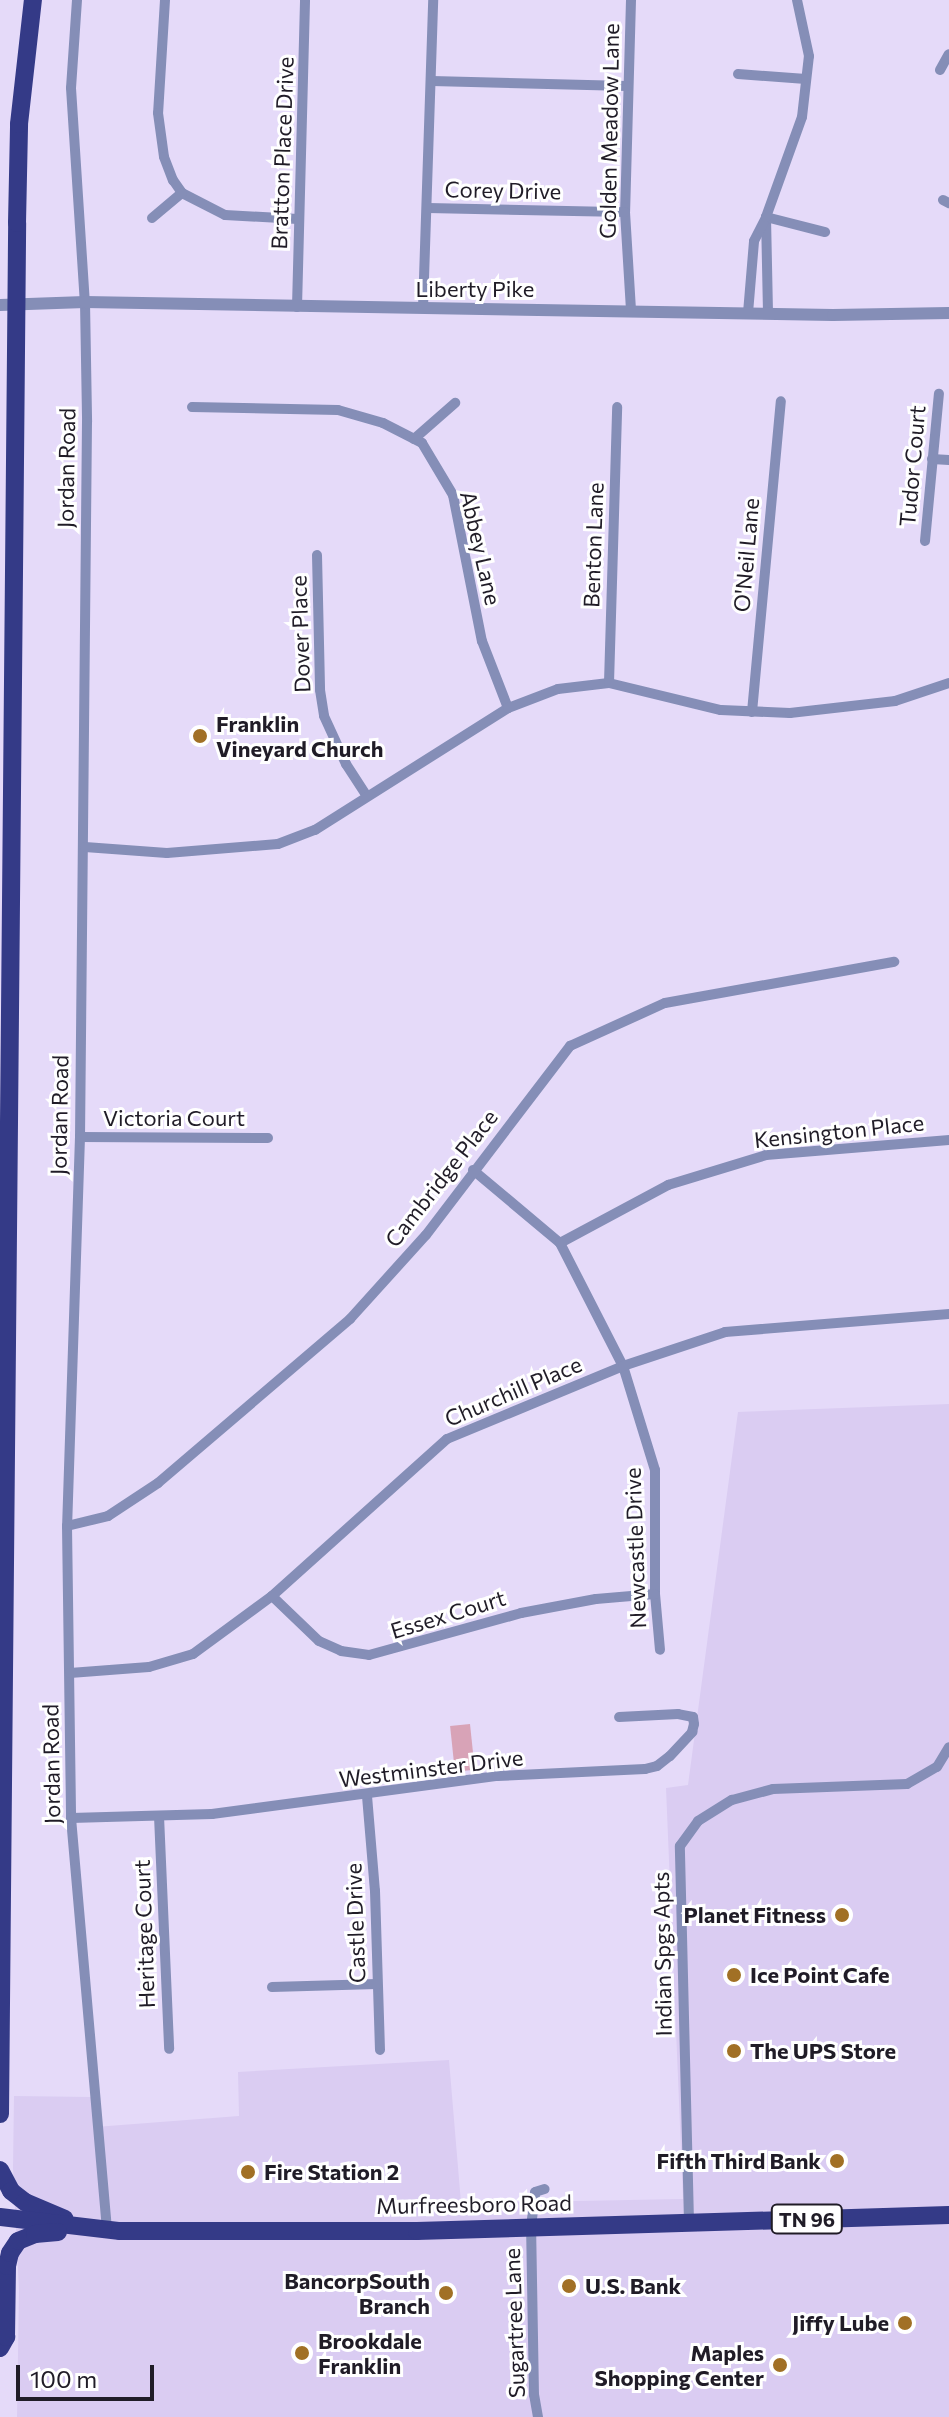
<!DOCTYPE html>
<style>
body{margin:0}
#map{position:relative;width:949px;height:2417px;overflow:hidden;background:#e5daf9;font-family:Commissioner,sans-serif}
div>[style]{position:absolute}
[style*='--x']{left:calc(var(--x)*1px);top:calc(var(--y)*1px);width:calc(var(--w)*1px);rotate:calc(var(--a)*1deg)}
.built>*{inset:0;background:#daccf2}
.green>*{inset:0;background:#d8a3b7;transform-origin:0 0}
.minor>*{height:10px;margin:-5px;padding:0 5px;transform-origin:5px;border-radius:5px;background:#858eb7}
.tertiary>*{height:12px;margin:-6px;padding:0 6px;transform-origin:6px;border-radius:6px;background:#858eb7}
.trunk>*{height:18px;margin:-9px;padding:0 9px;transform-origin:9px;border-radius:9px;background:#343a87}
.dots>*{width:22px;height:22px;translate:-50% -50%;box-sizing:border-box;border:4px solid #fff;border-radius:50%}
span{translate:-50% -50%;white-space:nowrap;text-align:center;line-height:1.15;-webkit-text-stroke:6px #fff;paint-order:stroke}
.shield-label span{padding:2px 6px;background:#fff;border:2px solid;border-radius:6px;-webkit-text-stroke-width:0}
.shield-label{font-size:20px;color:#201c27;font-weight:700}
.street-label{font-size:22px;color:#201c27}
.poi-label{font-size:22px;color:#201c27;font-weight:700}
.left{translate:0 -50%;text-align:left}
.right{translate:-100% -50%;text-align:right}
.scale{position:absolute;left:16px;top:2365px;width:138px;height:36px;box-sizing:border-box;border:4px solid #201c27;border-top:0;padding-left:10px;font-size:24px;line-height:28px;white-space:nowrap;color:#201c27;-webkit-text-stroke:6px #fff;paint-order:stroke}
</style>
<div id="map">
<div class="built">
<div style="clip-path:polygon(949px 1404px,949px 2417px,17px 2417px,19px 2290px,13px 2168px,14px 2096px,91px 2097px,95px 2127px,239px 2116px,238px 2072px,449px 2060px,461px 2203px,683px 2199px,666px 1788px,688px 1785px,738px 1412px)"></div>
</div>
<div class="green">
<div style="left:470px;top:1724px;width:46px;height:20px;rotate:84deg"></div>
</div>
<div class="minor">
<div style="--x:77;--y:0;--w:88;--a:93.9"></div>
<div style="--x:71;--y:88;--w:214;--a:86.3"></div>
<div style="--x:85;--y:302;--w:120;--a:89"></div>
<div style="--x:87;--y:422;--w:715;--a:90.56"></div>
<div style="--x:80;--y:1137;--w:389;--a:91.9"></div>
<div style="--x:67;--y:1526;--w:292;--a:89.2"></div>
<div style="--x:71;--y:1818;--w:414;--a:85"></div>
<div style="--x:165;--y:0;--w:113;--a:93.5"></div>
<div style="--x:158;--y:113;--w:44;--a:82.2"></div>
<div style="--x:164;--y:157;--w:25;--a:69"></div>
<div style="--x:173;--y:180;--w:16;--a:55"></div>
<div style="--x:182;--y:193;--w:48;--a:27.1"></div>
<div style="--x:225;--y:215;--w:73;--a:3.1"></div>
<div style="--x:631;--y:0;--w:212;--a:91.6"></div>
<div style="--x:625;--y:212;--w:98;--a:86.5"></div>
<div style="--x:940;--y:70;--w:18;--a:-61"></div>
<div style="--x:738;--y:74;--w:68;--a:4.2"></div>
<div style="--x:432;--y:81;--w:195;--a:1.5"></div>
<div style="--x:943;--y:200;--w:7;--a:27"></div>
<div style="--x:428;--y:208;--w:197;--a:1.2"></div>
<div style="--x:766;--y:217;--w:97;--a:88.8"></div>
<div style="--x:766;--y:217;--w:61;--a:14.3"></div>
<div style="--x:152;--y:218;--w:39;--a:-40"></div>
<div style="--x:297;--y:307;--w:307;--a:-88.5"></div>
<div style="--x:423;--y:308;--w:308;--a:-88.1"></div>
<div style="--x:748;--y:313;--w:72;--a:-85.2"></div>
<div style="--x:754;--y:241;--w:27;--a:-63"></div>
<div style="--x:766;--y:217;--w:106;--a:-70.2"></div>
<div style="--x:802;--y:117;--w:61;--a:-83.5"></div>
<div style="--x:809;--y:56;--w:57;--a:-102.1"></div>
<div style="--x:192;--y:407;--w:146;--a:1.2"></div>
<div style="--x:338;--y:410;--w:47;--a:16.1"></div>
<div style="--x:383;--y:423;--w:44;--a:27.1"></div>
<div style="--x:422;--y:443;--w:61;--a:59.2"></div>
<div style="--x:453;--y:495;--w:149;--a:78.8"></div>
<div style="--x:482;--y:641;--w:72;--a:68.8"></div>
<div style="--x:414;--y:439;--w:55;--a:-41.3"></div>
<div style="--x:932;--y:459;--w:17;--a:3"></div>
<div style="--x:925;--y:541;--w:148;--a:-84.6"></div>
<div style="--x:317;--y:555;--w:135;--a:88.7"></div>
<div style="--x:320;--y:690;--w:26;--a:81"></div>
<div style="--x:324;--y:716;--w:53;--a:65.4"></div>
<div style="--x:346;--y:764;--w:38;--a:57"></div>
<div style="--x:609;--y:683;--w:276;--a:-88.3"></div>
<div style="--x:752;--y:712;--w:312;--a:-84.7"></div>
<div style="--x:85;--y:847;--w:82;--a:4.2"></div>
<div style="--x:167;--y:853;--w:111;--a:-4.6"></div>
<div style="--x:278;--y:844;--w:40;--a:-21"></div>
<div style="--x:315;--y:830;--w:228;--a:-32.3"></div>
<div style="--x:508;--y:708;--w:53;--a:-20.8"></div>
<div style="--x:558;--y:689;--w:51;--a:-6.7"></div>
<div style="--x:609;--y:683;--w:115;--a:13.6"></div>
<div style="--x:721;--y:710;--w:69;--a:2.5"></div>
<div style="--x:790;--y:713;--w:106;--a:-6.5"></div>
<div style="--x:895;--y:701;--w:57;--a:-18.4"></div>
<div style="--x:80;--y:1137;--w:188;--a:0.3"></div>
<div style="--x:473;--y:1170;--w:114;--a:40"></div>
<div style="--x:560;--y:1243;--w:138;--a:62.9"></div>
<div style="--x:623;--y:1366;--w:109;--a:72.9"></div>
<div style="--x:655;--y:1470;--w:124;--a:90"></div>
<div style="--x:655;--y:1594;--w:56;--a:84.9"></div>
<div style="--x:560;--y:1243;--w:123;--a:-28.2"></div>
<div style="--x:668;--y:1185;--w:102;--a:-17"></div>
<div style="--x:766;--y:1155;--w:184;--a:-4.7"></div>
<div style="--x:67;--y:1526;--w:42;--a:-13.7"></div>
<div style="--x:108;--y:1516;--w:60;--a:-33.4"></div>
<div style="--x:158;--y:1483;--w:253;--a:-40.5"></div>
<div style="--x:350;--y:1319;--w:113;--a:-47.9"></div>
<div style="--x:426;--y:1235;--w:238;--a:-52.7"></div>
<div style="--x:570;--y:1046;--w:104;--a:-24.4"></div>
<div style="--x:665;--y:1003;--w:233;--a:-10.2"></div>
<div style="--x:272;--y:1596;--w:65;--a:43.8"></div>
<div style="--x:319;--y:1641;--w:24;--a:24"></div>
<div style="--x:341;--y:1651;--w:28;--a:8"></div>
<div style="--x:369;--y:1655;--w:158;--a:-15.4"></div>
<div style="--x:521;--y:1613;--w:76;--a:-10.6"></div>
<div style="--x:596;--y:1599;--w:59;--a:-4.8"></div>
<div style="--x:70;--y:1673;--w:79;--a:-4.3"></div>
<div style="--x:149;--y:1667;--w:46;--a:-16.5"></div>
<div style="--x:193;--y:1654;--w:98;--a:-36.3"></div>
<div style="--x:272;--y:1596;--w:235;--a:-41.9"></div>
<div style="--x:447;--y:1439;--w:191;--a:-22.5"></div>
<div style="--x:623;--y:1366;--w:108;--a:-18.4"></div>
<div style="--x:725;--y:1332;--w:225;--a:-4.6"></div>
<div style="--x:367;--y:1796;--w:95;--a:85.2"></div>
<div style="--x:375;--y:1891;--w:159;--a:88.2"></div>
<div style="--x:159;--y:1816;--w:233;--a:87.5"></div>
<div style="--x:71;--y:1818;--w:141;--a:-1.6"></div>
<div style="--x:212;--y:1814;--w:288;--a:-7.6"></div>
<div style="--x:497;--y:1776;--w:148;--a:-2.7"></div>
<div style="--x:645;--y:1769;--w:12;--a:-14"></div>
<div style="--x:657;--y:1766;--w:16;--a:-38"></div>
<div style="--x:670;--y:1756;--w:33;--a:-47"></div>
<div style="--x:692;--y:1732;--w:8;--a:-76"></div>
<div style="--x:694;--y:1724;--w:7;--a:-98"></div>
<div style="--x:693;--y:1717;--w:15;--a:-169"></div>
<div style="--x:678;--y:1714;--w:59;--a:177.1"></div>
<div style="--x:272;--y:1987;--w:105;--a:-1.6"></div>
<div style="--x:689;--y:2222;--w:376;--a:-91.4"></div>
<div style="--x:680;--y:1846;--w:31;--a:-54"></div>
<div style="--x:698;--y:1821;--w:40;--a:-32"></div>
<div style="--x:732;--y:1800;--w:42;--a:-15"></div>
<div style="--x:773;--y:1789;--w:134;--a:-2.1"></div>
<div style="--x:907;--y:1784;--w:34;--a:-30"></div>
<div style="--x:937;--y:1767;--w:23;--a:-59"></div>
<div style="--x:538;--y:2417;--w:22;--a:-100"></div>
<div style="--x:534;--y:2395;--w:168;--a:-91"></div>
<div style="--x:531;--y:2227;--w:35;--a:-83"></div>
<div style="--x:535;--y:2192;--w:10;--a:-17"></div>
</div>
<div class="tertiary">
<div style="--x:0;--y:305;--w:85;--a:-2"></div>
<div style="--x:85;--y:302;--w:748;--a:1"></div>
<div style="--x:833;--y:315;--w:116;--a:-1"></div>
</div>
<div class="trunk">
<div style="--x:0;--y:2114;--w:1891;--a:-89.48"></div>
<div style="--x:17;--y:223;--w:99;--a:-88.8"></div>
<div style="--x:19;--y:124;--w:125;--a:-83.6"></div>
<div style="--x:0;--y:2170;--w:24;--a:62"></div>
<div style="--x:11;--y:2191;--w:18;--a:38"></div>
<div style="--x:25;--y:2202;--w:43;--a:23"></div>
<div style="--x:0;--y:2217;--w:121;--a:6.7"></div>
<div style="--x:120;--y:2231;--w:297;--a:0"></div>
<div style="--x:417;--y:2231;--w:532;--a:-1.72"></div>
<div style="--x:0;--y:2348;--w:13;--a:-61"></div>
<div style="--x:6;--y:2337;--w:71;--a:-89.2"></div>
<div style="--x:7;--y:2266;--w:13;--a:-77"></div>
<div style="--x:10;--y:2253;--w:14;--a:-56"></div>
<div style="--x:18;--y:2241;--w:18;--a:-22"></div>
<div style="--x:35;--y:2234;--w:23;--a:-5"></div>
</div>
<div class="dots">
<div style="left:200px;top:736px;background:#a17025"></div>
<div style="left:842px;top:1915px;background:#a17025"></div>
<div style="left:734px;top:1975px;background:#a17025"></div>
<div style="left:734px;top:2051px;background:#a17025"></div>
<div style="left:837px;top:2161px;background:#a17025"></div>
<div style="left:248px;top:2172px;background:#a17025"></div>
<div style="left:569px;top:2286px;background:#a17025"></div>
<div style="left:446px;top:2293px;background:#a17025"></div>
<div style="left:905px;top:2323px;background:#a17025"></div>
<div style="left:302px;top:2353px;background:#a17025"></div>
<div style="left:780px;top:2365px;background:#a17025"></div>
</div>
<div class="shield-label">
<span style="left:807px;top:2219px">TN 96</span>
</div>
<div class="street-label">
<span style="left:609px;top:131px;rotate:-89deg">Golden Meadow Lane</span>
<span style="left:282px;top:153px;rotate:-88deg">Bratton Place Drive</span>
<span style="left:503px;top:190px;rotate:1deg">Corey Drive</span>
<span style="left:475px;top:289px">Liberty Pike</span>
<span style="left:912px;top:466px;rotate:-85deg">Tudor Court</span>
<span style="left:66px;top:468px;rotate:-89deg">Jordan Road</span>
<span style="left:593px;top:545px;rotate:-88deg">Benton Lane</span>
<span style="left:481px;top:548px;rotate:77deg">Abbey Lane</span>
<span style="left:746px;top:555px;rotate:-85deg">O'Neil Lane</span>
<span style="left:300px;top:634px;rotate:-92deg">Dover Place</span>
<span style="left:59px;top:1115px;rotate:-89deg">Jordan Road</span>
<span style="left:174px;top:1118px">Victoria Court</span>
<span style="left:839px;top:1131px;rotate:-6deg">Kensington Place</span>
<span style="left:441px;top:1178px;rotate:-52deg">Cambridge Place</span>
<span style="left:513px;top:1391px;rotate:-23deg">Churchill Place</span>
<span style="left:635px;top:1548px;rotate:-92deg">Newcastle Drive</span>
<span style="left:448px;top:1614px;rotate:-17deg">Essex Court</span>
<span style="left:51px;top:1764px;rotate:-91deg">Jordan Road</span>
<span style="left:431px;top:1768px;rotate:-7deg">Westminster Drive</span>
<span style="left:355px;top:1923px;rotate:-92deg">Castle Drive</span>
<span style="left:144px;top:1934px;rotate:-92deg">Heritage Court</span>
<span style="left:662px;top:1954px;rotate:-91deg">Indian Spgs Apts</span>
<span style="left:474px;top:2204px;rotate:-1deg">Murfreesboro Road</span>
<span style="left:514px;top:2323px;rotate:-92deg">Sugartree Lane</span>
</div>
<div class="poi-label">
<span class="left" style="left:216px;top:736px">Franklin<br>Vineyard Church</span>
<span class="right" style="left:826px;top:1915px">Planet Fitness</span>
<span class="left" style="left:750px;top:1975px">Ice Point Cafe</span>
<span class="left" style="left:750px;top:2051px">The UPS Store</span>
<span class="right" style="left:821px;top:2161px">Fifth Third Bank</span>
<span class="left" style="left:264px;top:2172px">Fire Station 2</span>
<span class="right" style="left:430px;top:2293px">BancorpSouth<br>Branch</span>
<span class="left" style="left:585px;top:2286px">U.S. Bank</span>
<span class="right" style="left:889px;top:2323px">Jiffy Lube</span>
<span class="left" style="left:318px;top:2353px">Brookdale<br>Franklin</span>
<span class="right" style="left:764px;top:2365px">Maples<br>Shopping Center</span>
</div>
<div class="scale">100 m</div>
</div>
